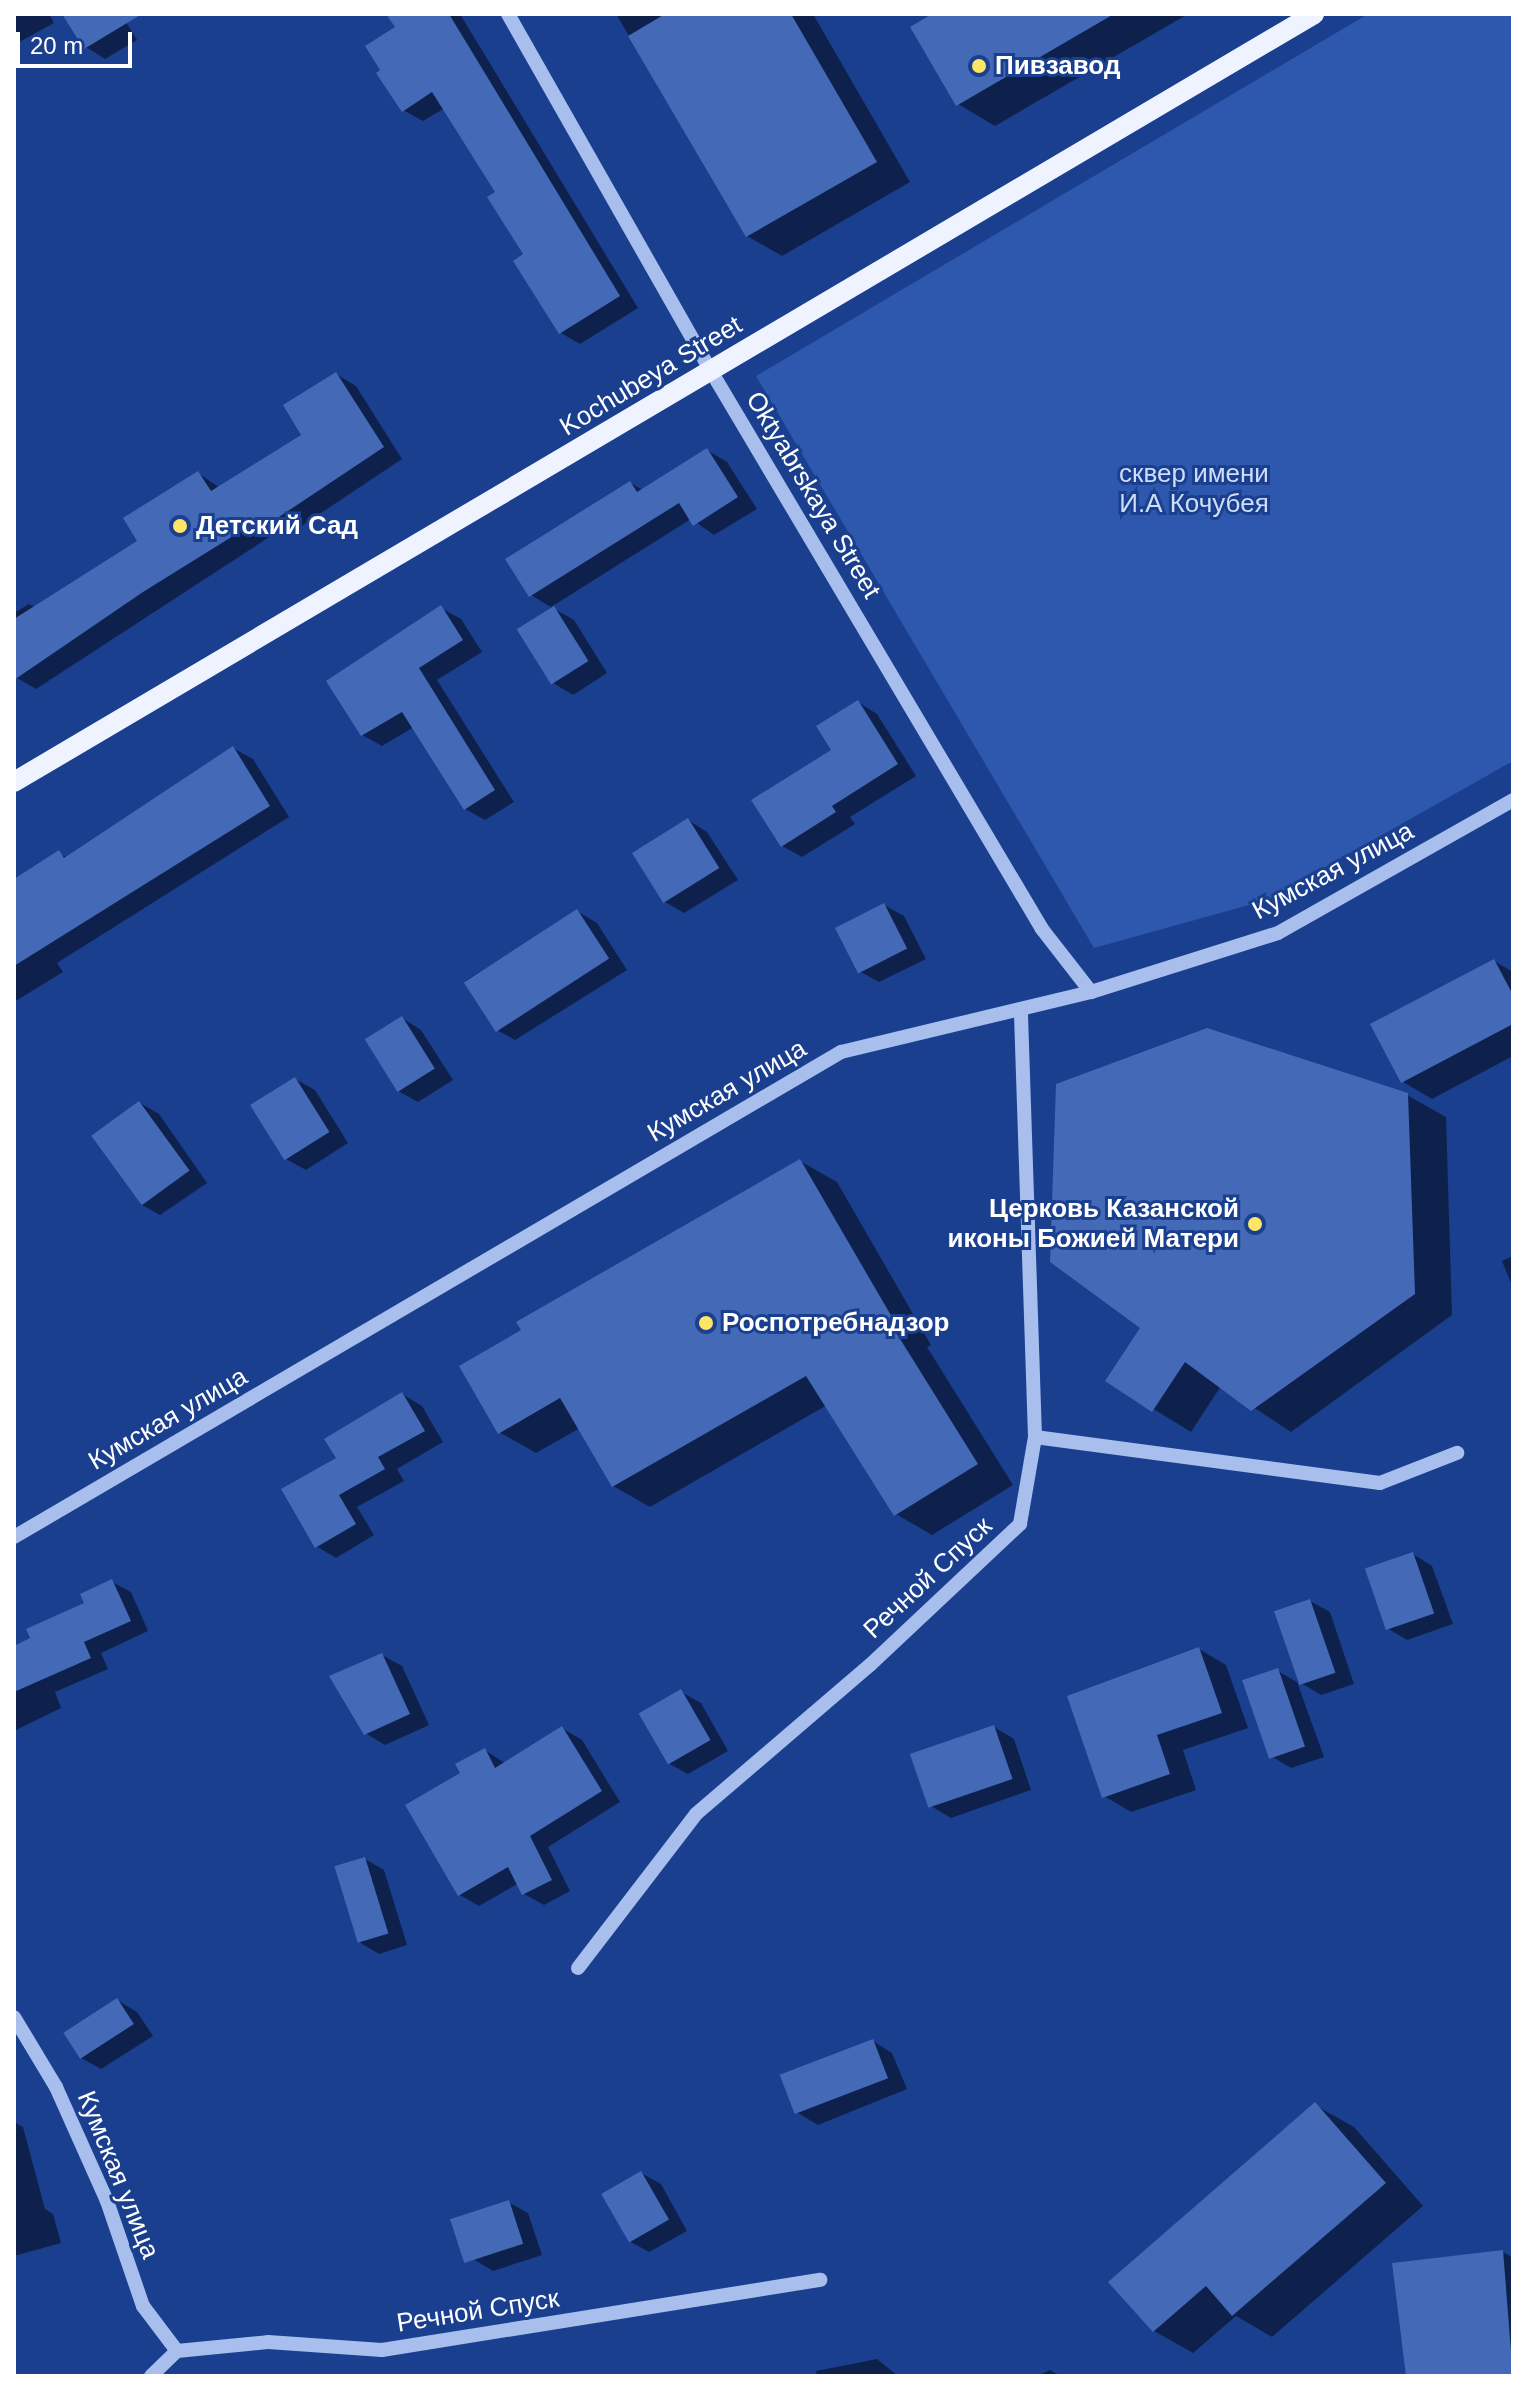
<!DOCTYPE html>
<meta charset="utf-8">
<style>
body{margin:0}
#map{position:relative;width:1527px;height:2390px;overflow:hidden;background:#1a3f8f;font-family:Helvetica,sans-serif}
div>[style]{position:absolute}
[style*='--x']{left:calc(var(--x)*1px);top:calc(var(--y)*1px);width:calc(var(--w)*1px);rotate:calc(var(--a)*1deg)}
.green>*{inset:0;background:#2d58ad}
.shadow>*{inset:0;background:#0007}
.building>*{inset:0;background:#4369b7;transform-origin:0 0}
.minor>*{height:14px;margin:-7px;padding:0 7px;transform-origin:7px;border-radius:7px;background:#a8bfee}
.major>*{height:20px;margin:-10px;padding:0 10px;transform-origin:10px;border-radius:10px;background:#eff3ff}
.dots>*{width:22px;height:22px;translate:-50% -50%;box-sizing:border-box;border:4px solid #1a3f8f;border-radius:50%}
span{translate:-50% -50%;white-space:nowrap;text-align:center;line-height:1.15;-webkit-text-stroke:6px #1a3f8f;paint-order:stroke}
.poi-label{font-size:26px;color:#fff;font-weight:700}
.left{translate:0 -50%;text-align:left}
.right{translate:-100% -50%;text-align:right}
.street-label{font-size:26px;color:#fff}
.park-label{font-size:26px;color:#ceddfa}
.frame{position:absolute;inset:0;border:16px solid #fff;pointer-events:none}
.scale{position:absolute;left:16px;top:32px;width:116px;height:36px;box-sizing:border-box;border:4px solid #fff;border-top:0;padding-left:10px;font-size:24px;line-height:28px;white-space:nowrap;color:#fff;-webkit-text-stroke:6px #1a3f8f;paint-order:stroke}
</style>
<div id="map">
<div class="green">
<div style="clip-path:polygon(1368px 14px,1513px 14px,1513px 761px,1267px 900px,1094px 948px,756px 376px)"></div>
</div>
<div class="shadow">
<div style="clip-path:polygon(14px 14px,49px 14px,54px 23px,14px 45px)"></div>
<div style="clip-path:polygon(65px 14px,121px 14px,137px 40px,105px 59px,86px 47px)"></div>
<div style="clip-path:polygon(389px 14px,460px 14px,638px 308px,580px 344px,561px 333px,498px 192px,445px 108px,423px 121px,403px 110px,398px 28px)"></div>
<div style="clip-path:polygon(616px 14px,813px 14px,910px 182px,782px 256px,747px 236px)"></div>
<div style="clip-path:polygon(936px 14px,1188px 14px,995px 126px,958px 104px)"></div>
<div style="clip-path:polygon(336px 374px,356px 386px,402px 459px,285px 537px,277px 532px,36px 689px,17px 678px,14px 613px,29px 604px,36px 608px,140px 542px,198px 473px,220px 488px,304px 435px)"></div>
<div style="clip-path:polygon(707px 450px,727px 462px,757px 509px,714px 535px,691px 519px,551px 607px,574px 620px,607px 673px,573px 695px,553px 683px,554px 609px,531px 595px,630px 483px,643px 490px)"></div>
<div style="clip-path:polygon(441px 608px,461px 619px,482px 652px,437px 680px,514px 802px,485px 820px,465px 809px,414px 727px,382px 746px,362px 735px)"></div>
<div style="clip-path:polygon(858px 702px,877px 714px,916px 776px,850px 817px,855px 824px,802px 857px,782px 846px)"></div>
<div style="clip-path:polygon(233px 748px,253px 759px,289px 817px,57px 963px,63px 972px,14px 1002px,14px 881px,59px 853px,67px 858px)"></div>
<div style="clip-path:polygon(688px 820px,707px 832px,738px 880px,684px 913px,665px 902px)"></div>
<div style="clip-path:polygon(884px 905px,904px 916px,926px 959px,879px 982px,859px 971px)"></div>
<div style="clip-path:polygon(577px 911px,597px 923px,627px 970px,515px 1040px,495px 1029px,465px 981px)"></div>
<div style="clip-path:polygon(1494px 961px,1513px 972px,1513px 1056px,1432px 1099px,1403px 1082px)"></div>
<div style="clip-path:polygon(402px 1018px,421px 1030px,453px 1080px,418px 1102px,398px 1091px)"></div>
<div style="clip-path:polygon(295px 1079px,315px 1090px,348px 1143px,306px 1170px,286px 1159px)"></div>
<div style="clip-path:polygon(1407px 1095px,1446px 1117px,1452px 1315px,1291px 1432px,1221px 1386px,1191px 1432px,1108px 1381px)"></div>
<div style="clip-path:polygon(140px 1103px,159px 1114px,207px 1183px,160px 1215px,140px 1204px)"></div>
<div style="clip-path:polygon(800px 1161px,837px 1182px,931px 1345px,927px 1347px,1013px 1485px,932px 1535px,896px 1514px,827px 1405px,650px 1507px,613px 1486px,580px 1428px,536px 1453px,499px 1432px)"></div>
<div style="clip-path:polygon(1513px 1256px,1513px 1288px,1502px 1261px)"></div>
<div style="clip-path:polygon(402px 1394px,422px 1406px,443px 1442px,397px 1469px,404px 1481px,357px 1507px,374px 1535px,336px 1558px,316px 1546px,338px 1458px)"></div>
<div style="clip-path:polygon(1413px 1554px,1432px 1566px,1453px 1624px,1407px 1640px,1387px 1628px)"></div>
<div style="clip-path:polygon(112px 1582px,131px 1592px,148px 1631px,101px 1653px,108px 1669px,55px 1692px,61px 1708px,14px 1731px,14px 1648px,87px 1604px)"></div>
<div style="clip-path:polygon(1310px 1601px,1330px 1612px,1354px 1684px,1321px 1695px,1301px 1683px)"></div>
<div style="clip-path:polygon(1199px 1649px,1226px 1665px,1248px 1728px,1183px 1750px,1196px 1790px,1131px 1812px,1104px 1796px)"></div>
<div style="clip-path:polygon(382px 1655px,402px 1666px,429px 1725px,385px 1745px,365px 1733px)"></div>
<div style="clip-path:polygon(1278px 1671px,1297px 1682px,1324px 1757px,1291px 1768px,1271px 1756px)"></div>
<div style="clip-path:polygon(681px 1692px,701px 1703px,728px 1751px,688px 1774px,668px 1763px)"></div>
<div style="clip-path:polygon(994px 1727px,1014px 1739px,1031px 1790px,951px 1818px,931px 1806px)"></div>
<div style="clip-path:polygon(562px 1728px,582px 1740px,620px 1802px,548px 1847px,570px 1891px,544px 1905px,524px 1894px,519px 1883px,479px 1906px,460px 1895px,463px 1774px,485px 1750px,506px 1764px)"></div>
<div style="clip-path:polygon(365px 1859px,384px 1870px,407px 1945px,379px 1954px,359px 1942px)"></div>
<div style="clip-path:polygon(117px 2000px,137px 2012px,153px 2036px,101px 2069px,81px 2058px)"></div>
<div style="clip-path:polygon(873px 2041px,892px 2053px,907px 2089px,818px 2125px,798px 2113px)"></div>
<div style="clip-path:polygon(1315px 2105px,1354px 2127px,1423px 2206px,1272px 2337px,1236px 2316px,1193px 2353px,1154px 2331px)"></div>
<div style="clip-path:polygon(14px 2122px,23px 2127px,45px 2209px,53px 2214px,61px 2243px,14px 2256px)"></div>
<div style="clip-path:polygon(641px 2173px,661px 2184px,687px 2231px,649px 2252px,629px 2241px)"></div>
<div style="clip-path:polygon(508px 2202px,528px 2213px,542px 2255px,493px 2271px,473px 2259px)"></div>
<div style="clip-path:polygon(1503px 2252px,1513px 2258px,1513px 2376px,1408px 2376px)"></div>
<div style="clip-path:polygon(877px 2359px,898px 2376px,817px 2376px,816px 2371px)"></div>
<div style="clip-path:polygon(1050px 2370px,1060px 2376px,1037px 2376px)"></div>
</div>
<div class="building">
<div style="clip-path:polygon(62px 14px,142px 14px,84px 49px)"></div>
<div style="clip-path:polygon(386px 14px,449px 14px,620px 296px,559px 334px,513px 261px,523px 254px,487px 197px,495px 192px,432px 92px,402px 112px,376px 73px,380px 70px,365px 46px,395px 27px)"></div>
<div style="clip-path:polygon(665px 14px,791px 14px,877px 162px,746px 237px,628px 36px)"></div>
<div style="clip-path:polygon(932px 14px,1114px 14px,956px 106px,910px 27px)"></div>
<div style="clip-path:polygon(336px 372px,384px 447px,264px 527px,259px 520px,143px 592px,14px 680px,14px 619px,137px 541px,123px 518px,198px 471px,211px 491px,301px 435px,283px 405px)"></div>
<div style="clip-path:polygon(707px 448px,738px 497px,693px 526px,679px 503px,529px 597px,505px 559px,630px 481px,637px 492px)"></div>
<div style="clip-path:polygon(441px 605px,463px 640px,419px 668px,495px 790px,464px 810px,402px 712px,361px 736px,326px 681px)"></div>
<div style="left:554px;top:606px;width:65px;height:44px;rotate:58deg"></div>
<div style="clip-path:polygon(858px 700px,898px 764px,832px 806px,836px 812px,781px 847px,751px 800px,831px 750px,816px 726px)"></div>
<div style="clip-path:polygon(233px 746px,270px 806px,14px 966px,14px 879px,59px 850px,64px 858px)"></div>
<div style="left:688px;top:818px;width:59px;height:66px;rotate:58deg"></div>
<div style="left:884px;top:903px;width:51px;height:55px;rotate:63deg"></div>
<div style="left:577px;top:909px;width:59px;height:135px;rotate:57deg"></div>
<div style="clip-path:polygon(1494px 959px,1513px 995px,1513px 1024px,1401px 1083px,1370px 1024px)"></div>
<div style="left:402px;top:1016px;width:62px;height:44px;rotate:58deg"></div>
<div style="clip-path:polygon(1207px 1028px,1408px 1093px,1415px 1294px,1251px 1411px,1185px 1362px,1152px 1412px,1105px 1381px,1140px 1328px,1050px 1262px,1056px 1084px)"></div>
<div style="left:295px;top:1077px;width:65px;height:53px;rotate:58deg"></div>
<div style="left:139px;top:1101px;width:86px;height:59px;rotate:54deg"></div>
<div style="clip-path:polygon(800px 1159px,896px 1324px,892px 1326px,978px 1464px,894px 1516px,806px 1376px,612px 1487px,560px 1398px,498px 1434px,459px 1366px,521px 1330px,516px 1322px)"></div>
<div style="clip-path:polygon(402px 1392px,425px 1431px,378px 1457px,385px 1469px,339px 1495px,356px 1524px,315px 1548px,281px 1489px,336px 1458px,324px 1439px)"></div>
<div style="left:1413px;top:1552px;width:65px;height:51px;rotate:71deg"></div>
<div style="clip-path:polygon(112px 1579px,131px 1621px,84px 1642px,91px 1658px,14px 1692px,14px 1646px,30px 1638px,26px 1629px,84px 1603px,80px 1594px)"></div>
<div style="left:1310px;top:1599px;width:78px;height:38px;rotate:71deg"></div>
<div style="clip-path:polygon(1199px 1647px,1222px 1713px,1157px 1735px,1170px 1774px,1102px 1798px,1067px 1696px)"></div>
<div style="clip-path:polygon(382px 1653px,410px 1714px,364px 1735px,329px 1676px)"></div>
<div style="left:1278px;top:1668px;width:83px;height:38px;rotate:71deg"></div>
<div style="left:681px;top:1689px;width:59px;height:49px;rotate:60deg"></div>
<div style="left:994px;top:1725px;width:57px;height:89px;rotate:71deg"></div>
<div style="clip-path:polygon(562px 1726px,602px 1791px,530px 1836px,552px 1880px,522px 1895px,508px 1867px,458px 1896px,405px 1805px,460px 1773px,455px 1764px,485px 1748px,495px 1768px)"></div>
<div style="left:365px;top:1857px;width:80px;height:32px;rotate:73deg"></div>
<div style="left:117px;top:1998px;width:31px;height:64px;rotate:57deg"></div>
<div style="left:873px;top:2039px;width:42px;height:100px;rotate:69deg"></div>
<div style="clip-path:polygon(1315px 2102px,1386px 2183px,1232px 2316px,1206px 2286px,1153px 2332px,1108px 2282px)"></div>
<div style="left:641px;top:2171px;width:56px;height:46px;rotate:60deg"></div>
<div style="left:509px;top:2200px;width:46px;height:62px;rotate:72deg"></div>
<div style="clip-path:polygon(1503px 2250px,1513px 2376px,1406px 2376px,1392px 2263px)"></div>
</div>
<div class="minor">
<div style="--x:508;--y:14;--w:411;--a:60.4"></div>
<div style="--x:711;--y:371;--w:649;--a:59.32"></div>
<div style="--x:1042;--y:929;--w:80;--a:52.1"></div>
<div style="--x:1035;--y:1437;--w:348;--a:7.6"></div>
<div style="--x:1380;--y:1483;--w:83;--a:-21.3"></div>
<div style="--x:14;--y:1537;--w:959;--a:-30.39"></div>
<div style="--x:841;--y:1052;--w:257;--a:-13.5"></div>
<div style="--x:1091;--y:992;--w:196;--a:-17.5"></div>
<div style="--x:1278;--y:933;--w:270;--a:-29.5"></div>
<div style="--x:578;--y:1968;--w:194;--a:-52.5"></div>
<div style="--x:696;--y:1814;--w:229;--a:-40.6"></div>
<div style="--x:870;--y:1665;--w:206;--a:-43.2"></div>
<div style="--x:1020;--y:1524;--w:88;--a:-80.2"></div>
<div style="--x:1035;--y:1437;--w:428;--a:-91.9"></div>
<div style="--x:14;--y:2017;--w:82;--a:59"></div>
<div style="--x:56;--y:2087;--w:125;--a:65.9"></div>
<div style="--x:107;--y:2201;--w:111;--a:71.1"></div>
<div style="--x:143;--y:2306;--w:56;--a:52.9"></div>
<div style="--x:151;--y:2376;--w:36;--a:-44"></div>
<div style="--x:177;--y:2351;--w:91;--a:-5.6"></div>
<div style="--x:268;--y:2342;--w:114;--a:4"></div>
<div style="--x:382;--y:2350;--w:444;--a:-9.1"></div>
</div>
<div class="major">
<div style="--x:14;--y:782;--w:1510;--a:-30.57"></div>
</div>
<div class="dots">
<div style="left:979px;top:66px;background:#ffe565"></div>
<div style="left:180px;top:526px;background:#ffe565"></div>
<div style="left:1255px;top:1224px;background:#ffe565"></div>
<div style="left:706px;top:1323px;background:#ffe565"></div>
</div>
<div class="poi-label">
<span class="left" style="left:995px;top:66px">Пивзавод</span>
<span class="left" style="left:196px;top:526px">Детский Сад</span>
<span class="right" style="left:1239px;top:1224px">Церковь Казанской<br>иконы Божией Матери</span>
<span class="left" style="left:722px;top:1323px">Роспотребнадзор</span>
</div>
<div class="street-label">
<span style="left:651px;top:376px;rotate:-31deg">Kochubeya Street</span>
<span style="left:813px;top:495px;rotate:59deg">Oktyabrskaya Street</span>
<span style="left:1333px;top:871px;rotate:-28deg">Кумская улица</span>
<span style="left:727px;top:1091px;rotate:-30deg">Кумская улица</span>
<span style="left:168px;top:1419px;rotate:-30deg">Кумская улица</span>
<span style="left:928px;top:1578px;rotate:-43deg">Речной Спуск</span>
<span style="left:118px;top:2175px;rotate:68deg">Кумская улица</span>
<span style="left:478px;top:2311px;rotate:-9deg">Речной Спуск</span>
</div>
<div class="park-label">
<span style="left:1194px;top:489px">сквер имени<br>И.А Кочубея</span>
</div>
<div class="frame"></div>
<div class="scale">20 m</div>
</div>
